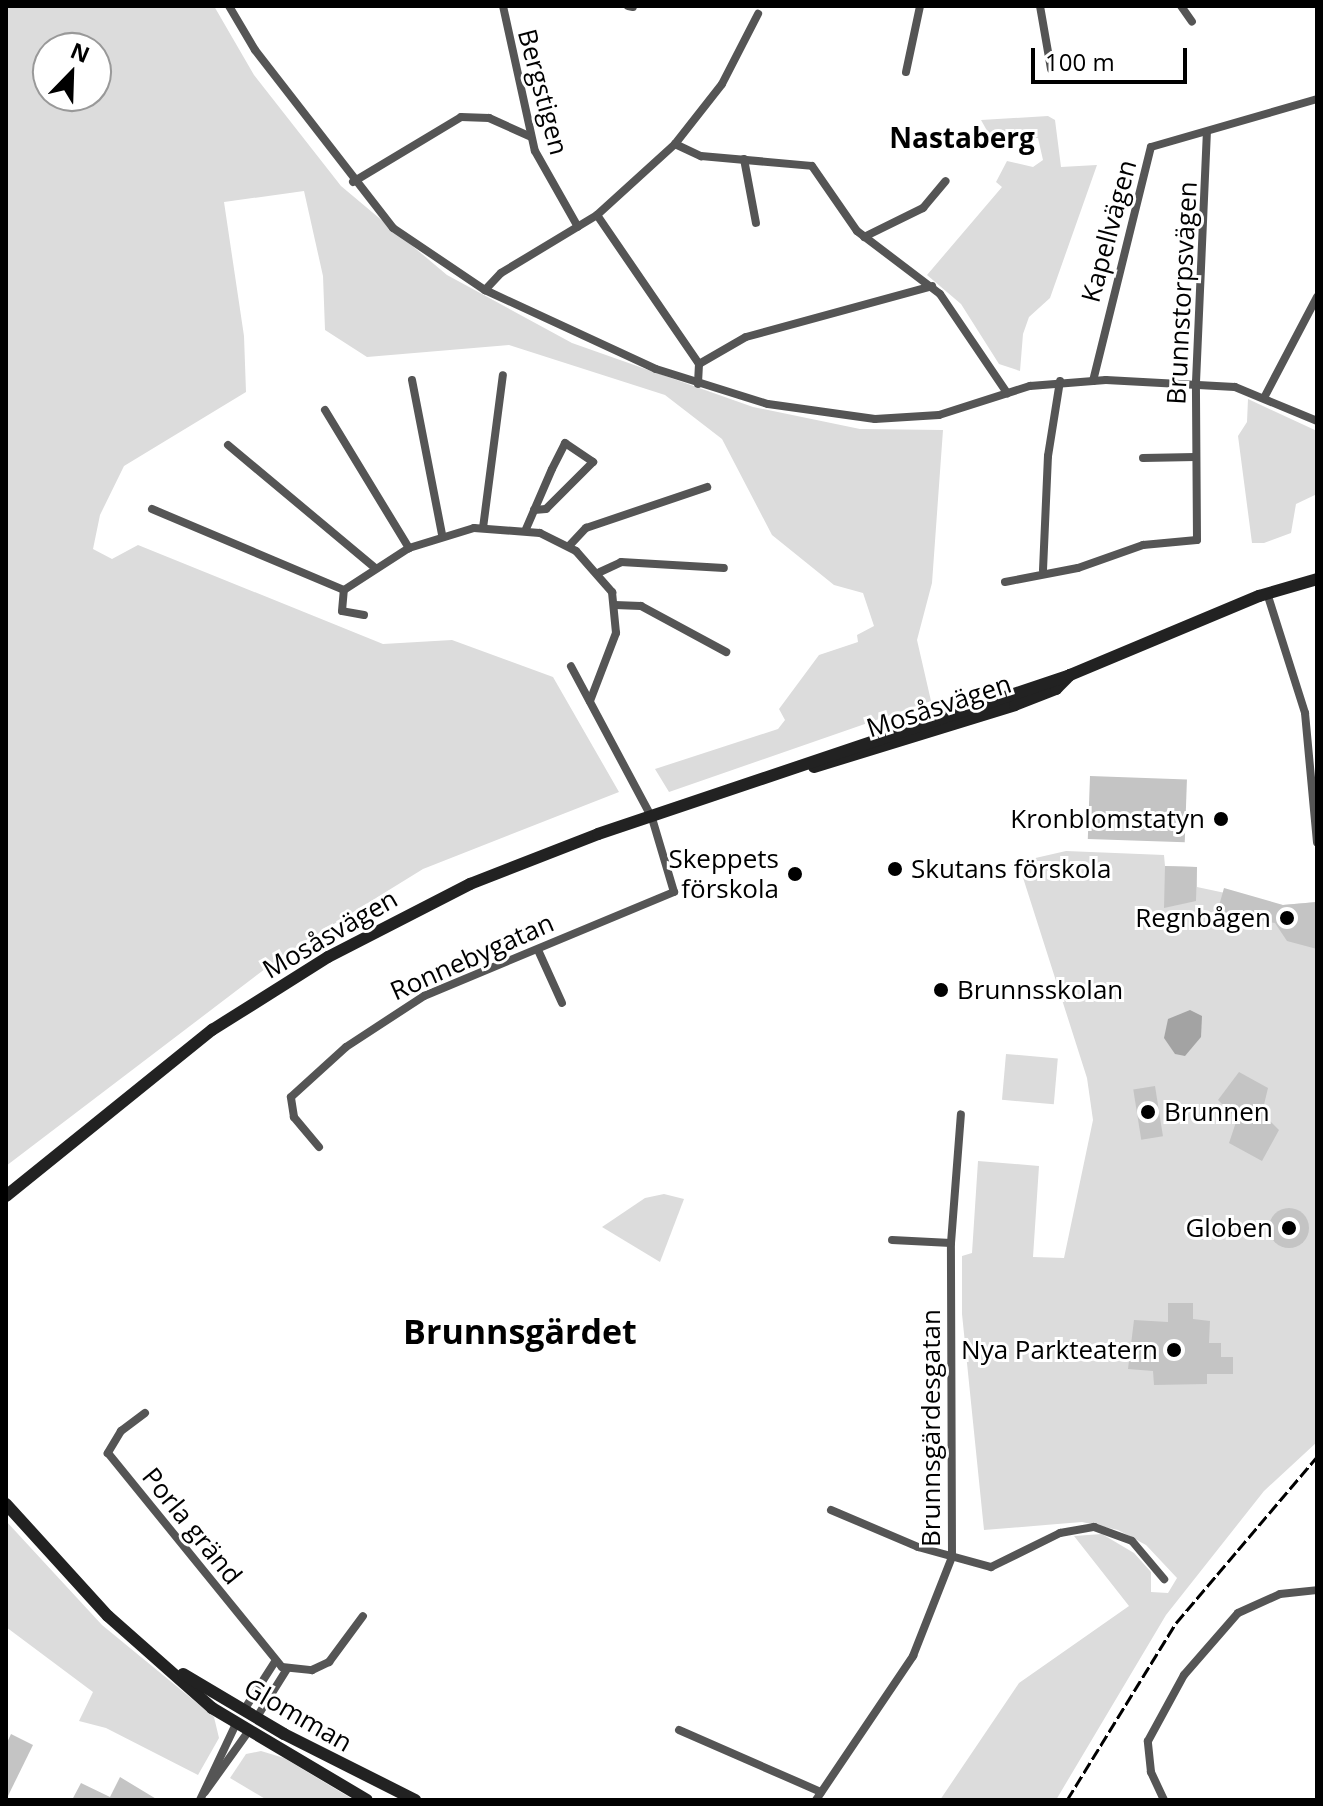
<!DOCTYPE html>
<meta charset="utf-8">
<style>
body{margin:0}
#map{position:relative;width:1323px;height:1806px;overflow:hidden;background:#fff;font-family:"Open Sans",sans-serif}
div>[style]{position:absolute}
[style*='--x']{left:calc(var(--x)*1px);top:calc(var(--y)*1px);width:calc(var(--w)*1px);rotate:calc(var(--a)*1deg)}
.green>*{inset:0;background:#dcdcdc;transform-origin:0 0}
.water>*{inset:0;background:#a3a3a3}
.building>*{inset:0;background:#c4c4c4;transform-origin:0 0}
.round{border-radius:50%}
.street>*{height:8px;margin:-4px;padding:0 4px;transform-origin:4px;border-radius:4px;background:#555}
.secondary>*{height:12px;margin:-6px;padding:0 6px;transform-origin:6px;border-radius:6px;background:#222}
.rail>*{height:3px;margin-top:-1.5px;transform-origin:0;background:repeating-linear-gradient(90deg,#000 0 12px,transparent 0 16px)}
.dots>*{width:22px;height:22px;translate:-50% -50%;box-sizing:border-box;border:4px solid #fff;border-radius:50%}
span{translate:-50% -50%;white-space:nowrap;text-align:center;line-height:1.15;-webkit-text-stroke:6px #fff;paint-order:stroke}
.street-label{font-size:26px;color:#000}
.poi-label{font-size:26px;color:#000}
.right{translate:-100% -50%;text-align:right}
.left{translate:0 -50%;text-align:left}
.neighbourhood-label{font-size:28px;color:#000;font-weight:700}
.district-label{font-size:34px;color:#000;font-weight:700}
.frame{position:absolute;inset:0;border:8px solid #000;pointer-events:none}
.north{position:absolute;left:32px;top:32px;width:80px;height:80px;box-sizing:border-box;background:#fff;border:2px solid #999;border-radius:50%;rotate:23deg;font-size:22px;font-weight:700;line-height:32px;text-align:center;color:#000}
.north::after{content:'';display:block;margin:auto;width:28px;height:36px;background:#000;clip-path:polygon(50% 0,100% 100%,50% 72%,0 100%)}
.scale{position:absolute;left:1031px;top:48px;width:156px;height:36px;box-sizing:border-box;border:4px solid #000;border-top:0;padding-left:10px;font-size:24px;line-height:28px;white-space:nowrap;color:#000;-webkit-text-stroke:6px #fff;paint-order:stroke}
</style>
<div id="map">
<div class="green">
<div style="clip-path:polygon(evenodd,6px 6px,214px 6px,254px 75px,341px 186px,447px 275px,572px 343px,753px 407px,860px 429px,943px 430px,932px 583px,917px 640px,931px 701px,669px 792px,655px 769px,778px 729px,785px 720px,779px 709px,819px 655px,858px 642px,857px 635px,874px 626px,863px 593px,834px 585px,772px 535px,722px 439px,665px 395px,509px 345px,367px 357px,325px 330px,323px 276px,304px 191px,224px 202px,244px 336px,246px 392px,124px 466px,100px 515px,93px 549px,112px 559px,138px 545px,383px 644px,452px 640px,553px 677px,619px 792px,423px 869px,282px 956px,6px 1166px,6px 6px,96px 48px,96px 96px,48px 96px,48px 48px,96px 48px)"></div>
<div style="clip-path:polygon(1048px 116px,1055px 120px,1061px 167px,1097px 165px,1050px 298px,1029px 317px,1023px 334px,1020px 371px,999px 364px,961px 304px,927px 275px,1002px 187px,996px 182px,1007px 161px,1033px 167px,1043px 160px,1038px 138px,990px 136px,981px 120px)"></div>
<div style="clip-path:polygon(1248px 399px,1317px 431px,1317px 494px,1296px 504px,1291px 533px,1264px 543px,1252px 543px,1238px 436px,1247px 422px)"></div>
<div style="clip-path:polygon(1066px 851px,1164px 855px,1165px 866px,1197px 867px,1197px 887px,1282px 905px,1317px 902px,1317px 1442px,1264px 1491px,1166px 1615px,1056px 1800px,940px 1800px,1019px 1683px,1129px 1606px,1074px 1536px,1102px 1534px,1134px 1553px,1151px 1572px,1151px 1592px,1168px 1593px,1177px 1578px,1146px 1545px,1118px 1530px,1082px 1522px,984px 1530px,962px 1314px,962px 1256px,972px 1253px,978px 1161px,1039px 1166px,1033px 1257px,1064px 1258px,1093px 1120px,1087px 1078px,1018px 862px)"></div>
<div style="left:1006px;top:1054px;width:52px;height:46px;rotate:5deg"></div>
<div style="clip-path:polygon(664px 1194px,684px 1199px,660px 1262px,602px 1227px,645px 1198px)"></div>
<div style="clip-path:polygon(6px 1521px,102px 1625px,214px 1717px,219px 1738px,198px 1775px,106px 1728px,79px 1721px,93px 1692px,6px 1627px)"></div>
<div style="clip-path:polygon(261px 1751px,284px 1758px,354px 1800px,267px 1800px,230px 1778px,246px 1754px)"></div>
</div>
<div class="water">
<div style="clip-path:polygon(1190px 1010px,1202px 1016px,1201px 1037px,1185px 1056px,1175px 1054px,1164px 1038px,1168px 1019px)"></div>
</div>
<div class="building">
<div style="left:1090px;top:776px;width:97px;height:63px;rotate:2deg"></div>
<div style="clip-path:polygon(1165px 866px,1197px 867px,1196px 901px,1164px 908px)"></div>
<div style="clip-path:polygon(1224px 888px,1283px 905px,1317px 902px,1317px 949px,1287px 941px,1275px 923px,1217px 913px)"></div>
<div style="clip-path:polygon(1239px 1072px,1268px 1088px,1262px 1113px,1279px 1130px,1262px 1161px,1229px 1143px,1237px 1119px,1218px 1100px)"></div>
<div style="left:1155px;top:1086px;width:51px;height:22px;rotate:81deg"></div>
<div class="round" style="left:1269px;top:1208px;width:40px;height:40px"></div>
<div style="clip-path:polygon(1168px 1303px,1193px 1303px,1193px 1319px,1210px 1321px,1209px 1343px,1221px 1343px,1221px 1357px,1233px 1357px,1233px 1374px,1207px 1374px,1207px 1384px,1154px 1385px,1153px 1371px,1128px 1369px,1134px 1320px,1168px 1322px)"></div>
<div style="clip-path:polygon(11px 1734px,33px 1745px,6px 1800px,6px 1745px)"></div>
<div style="clip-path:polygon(120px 1777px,158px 1800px,72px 1800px,81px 1783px,110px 1797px)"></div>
</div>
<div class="street">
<div style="--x:229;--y:6;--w:51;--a:59.4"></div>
<div style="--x:255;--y:50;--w:225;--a:52.2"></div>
<div style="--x:393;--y:228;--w:111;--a:34"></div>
<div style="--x:485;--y:290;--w:188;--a:24.8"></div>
<div style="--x:656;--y:369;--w:117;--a:17.4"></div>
<div style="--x:768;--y:404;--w:108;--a:8"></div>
<div style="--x:875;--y:419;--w:64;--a:-3.6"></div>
<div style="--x:939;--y:415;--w:96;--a:-17.7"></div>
<div style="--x:1030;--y:386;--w:76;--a:-4.5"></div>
<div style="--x:1106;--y:380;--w:129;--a:3.1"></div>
<div style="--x:1235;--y:387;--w:89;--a:22.5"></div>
<div style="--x:503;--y:6;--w:148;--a:77.6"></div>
<div style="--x:535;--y:151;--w:87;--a:60.5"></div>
<div style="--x:628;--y:6;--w:5;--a:11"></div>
<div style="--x:1040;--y:6;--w:64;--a:80.1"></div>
<div style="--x:1181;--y:6;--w:19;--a:55"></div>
<div style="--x:906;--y:72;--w:67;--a:-78"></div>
<div style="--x:675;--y:144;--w:29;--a:25"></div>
<div style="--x:701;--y:156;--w:111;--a:5.1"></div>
<div style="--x:812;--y:166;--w:79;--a:55.3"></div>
<div style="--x:857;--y:231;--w:104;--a:37.2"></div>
<div style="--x:940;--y:294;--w:120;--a:55.9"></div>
<div style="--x:744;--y:159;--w:65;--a:79.4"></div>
<div style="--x:353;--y:182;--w:126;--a:-31"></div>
<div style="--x:461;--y:117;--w:28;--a:2"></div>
<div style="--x:489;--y:118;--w:46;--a:24.3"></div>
<div style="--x:597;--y:215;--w:181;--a:55.6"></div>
<div style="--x:699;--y:364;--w:20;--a:93"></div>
<div style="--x:864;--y:237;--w:66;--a:-26.2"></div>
<div style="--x:923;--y:208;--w:35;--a:-50"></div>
<div style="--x:485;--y:290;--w:23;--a:-47"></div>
<div style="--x:501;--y:273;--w:112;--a:-31.1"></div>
<div style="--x:597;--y:215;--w:105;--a:-42.3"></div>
<div style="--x:675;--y:144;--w:76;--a:-51.9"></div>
<div style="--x:722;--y:84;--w:79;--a:-62.8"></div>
<div style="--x:699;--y:364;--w:54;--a:-29.9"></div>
<div style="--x:746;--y:337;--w:193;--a:-15.3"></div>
<div style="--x:412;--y:380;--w:157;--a:79"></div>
<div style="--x:1093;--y:381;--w:241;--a:-76.1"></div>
<div style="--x:1151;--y:147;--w:173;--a:-16.1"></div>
<div style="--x:1265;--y:396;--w:112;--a:-62.3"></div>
<div style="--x:325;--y:410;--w:162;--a:58.7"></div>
<div style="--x:228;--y:445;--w:192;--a:39.9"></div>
<div style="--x:1143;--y:458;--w:52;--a:-1.1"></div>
<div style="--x:152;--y:509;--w:208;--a:22.9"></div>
<div style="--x:483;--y:528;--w:154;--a:-82.6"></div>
<div style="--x:526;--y:529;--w:65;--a:-66.6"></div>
<div style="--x:552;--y:469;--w:29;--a:-63"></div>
<div style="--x:565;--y:443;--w:34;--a:34"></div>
<div style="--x:593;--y:462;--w:66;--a:135"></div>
<div style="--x:546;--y:509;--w:12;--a:175"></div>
<div style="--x:569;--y:546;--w:25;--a:-47"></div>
<div style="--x:586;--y:528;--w:128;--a:-18.7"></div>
<div style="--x:1043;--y:570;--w:114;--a:-87.5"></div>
<div style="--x:1048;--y:456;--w:76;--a:-80.9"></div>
<div style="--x:600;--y:572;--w:23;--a:-25"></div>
<div style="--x:621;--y:562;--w:103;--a:3.3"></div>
<div style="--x:1005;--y:582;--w:74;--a:-10.9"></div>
<div style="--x:1078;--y:568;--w:69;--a:-19.5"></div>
<div style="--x:1143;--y:545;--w:54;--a:-5.3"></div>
<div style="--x:1197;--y:540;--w:158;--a:-90.4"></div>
<div style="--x:1196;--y:382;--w:250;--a:-87.5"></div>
<div style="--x:1267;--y:593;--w:126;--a:72.4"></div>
<div style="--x:1305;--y:713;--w:130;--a:84.7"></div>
<div style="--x:615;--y:605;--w:26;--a:2"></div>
<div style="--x:641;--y:606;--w:97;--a:28.4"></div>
<div style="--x:364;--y:615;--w:22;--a:-170"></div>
<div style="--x:342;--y:611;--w:21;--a:-85"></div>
<div style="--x:344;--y:590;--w:77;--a:-32.9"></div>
<div style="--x:409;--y:548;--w:68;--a:-17.1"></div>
<div style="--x:474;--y:528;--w:66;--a:4.3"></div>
<div style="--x:540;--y:533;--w:40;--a:26.6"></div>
<div style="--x:576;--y:551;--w:55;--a:48.7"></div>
<div style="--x:612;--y:592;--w:41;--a:84.4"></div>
<div style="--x:616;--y:633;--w:73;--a:110.9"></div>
<div style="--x:538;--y:950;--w:58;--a:65.6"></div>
<div style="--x:319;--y:1147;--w:39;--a:-130"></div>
<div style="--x:294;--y:1117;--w:20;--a:-99"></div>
<div style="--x:291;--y:1097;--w:74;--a:-42.3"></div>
<div style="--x:346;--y:1047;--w:93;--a:-33.2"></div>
<div style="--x:424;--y:996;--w:271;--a:-22.6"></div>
<div style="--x:674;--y:892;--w:77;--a:-106.6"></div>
<div style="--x:652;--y:818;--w:172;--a:-118.1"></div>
<div style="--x:892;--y:1240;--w:59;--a:2.9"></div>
<div style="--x:145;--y:1413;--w:30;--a:143"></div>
<div style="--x:121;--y:1431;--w:26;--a:121"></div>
<div style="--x:108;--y:1453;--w:276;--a:50.9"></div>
<div style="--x:282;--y:1667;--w:30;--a:6"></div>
<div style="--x:312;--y:1670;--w:19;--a:-25"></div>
<div style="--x:329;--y:1662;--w:57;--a:-53.5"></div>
<div style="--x:831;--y:1510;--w:95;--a:23"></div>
<div style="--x:918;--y:1547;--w:76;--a:15.3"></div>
<div style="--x:991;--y:1567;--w:77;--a:-26.2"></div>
<div style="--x:1060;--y:1533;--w:35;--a:-10"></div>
<div style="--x:1094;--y:1527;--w:40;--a:20.2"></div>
<div style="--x:1132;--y:1541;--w:50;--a:49.9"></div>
<div style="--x:244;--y:1710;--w:59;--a:-57.4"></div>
<div style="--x:257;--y:1717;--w:57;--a:-58"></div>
<div style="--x:679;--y:1730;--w:155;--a:23.6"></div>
<div style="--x:205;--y:1792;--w:74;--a:-54.4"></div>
<div style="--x:200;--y:1800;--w:84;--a:-64.7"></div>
<div style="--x:816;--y:1800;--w:174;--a:-56"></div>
<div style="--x:913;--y:1656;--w:106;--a:-68.5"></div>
<div style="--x:952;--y:1557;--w:314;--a:-90.2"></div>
<div style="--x:951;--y:1243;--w:129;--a:-85.6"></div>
<div style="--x:1164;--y:1800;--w:31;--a:-115"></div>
<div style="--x:1151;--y:1772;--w:31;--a:-96"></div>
<div style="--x:1148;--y:1741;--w:75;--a:-61.4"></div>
<div style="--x:1184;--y:1675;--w:82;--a:-48.9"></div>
<div style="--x:1238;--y:1613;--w:46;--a:-24.3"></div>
<div style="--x:1280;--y:1594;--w:37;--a:-6"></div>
</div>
<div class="secondary">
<div style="--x:814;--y:767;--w:210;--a:-17.1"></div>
<div style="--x:1015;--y:705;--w:44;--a:-21.3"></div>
<div style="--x:1056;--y:689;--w:20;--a:-45"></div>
<div style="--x:6;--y:1196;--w:265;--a:-38.9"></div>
<div style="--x:212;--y:1030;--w:137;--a:-32.2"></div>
<div style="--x:328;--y:957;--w:160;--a:-27.2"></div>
<div style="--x:470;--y:884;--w:137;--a:-21.3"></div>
<div style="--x:598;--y:834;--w:498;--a:-18.6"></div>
<div style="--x:1070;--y:675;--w:205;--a:-22.7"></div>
<div style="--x:1259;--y:596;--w:60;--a:-16.3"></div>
<div style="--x:6;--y:1504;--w:151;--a:47.7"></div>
<div style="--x:108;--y:1616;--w:139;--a:41.5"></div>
<div style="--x:212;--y:1708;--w:180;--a:30.7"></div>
<div style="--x:183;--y:1674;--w:117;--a:30.7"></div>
<div style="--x:284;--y:1734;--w:147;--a:26.7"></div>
</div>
<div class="rail">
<div style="--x:1067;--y:1800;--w:208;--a:-58.4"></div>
<div style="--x:1176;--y:1623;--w:218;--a:-49.7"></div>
</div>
<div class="dots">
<div style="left:1221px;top:819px;background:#000"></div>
<div style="left:895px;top:869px;background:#000"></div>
<div style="left:795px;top:874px;background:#000"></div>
<div style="left:1287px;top:918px;background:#000"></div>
<div style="left:941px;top:990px;background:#000"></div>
<div style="left:1148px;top:1112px;background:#000"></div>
<div style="left:1289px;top:1228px;background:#000"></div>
<div style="left:1174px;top:1350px;background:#000"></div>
</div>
<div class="street-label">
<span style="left:543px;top:92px;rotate:75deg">Bergstigen</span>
<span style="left:1109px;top:231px;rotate:-75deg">Kapellvägen</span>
<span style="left:1182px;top:293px;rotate:-87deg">Brunnstorpsvägen</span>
<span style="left:939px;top:706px;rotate:-18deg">Mosåsvägen</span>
<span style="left:330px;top:934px;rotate:-30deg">Mosåsvägen</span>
<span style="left:472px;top:957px;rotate:-24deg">Ronnebygatan</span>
<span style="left:931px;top:1428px;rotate:-90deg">Brunnsgärdesgatan</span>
<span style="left:192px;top:1526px;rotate:51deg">Porla gränd</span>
<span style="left:298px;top:1715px;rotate:30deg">Glomman</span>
</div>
<div class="poi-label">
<span class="right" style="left:1205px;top:819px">Kronblomstatyn</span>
<span class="right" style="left:779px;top:874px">Skeppets<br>förskola</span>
<span class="left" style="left:911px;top:869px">Skutans förskola</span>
<span class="right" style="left:1271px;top:918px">Regnbågen</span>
<span class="left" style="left:957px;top:990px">Brunnsskolan</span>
<span class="left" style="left:1164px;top:1112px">Brunnen</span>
<span class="right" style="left:1273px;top:1228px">Globen</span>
<span class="right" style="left:1158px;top:1350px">Nya Parkteatern</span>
</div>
<div class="neighbourhood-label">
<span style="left:962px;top:137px">Nastaberg</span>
</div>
<div class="district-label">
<span style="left:520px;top:1332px">Brunnsgärdet</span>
</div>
<div class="frame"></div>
<div class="north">N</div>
<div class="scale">100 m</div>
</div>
